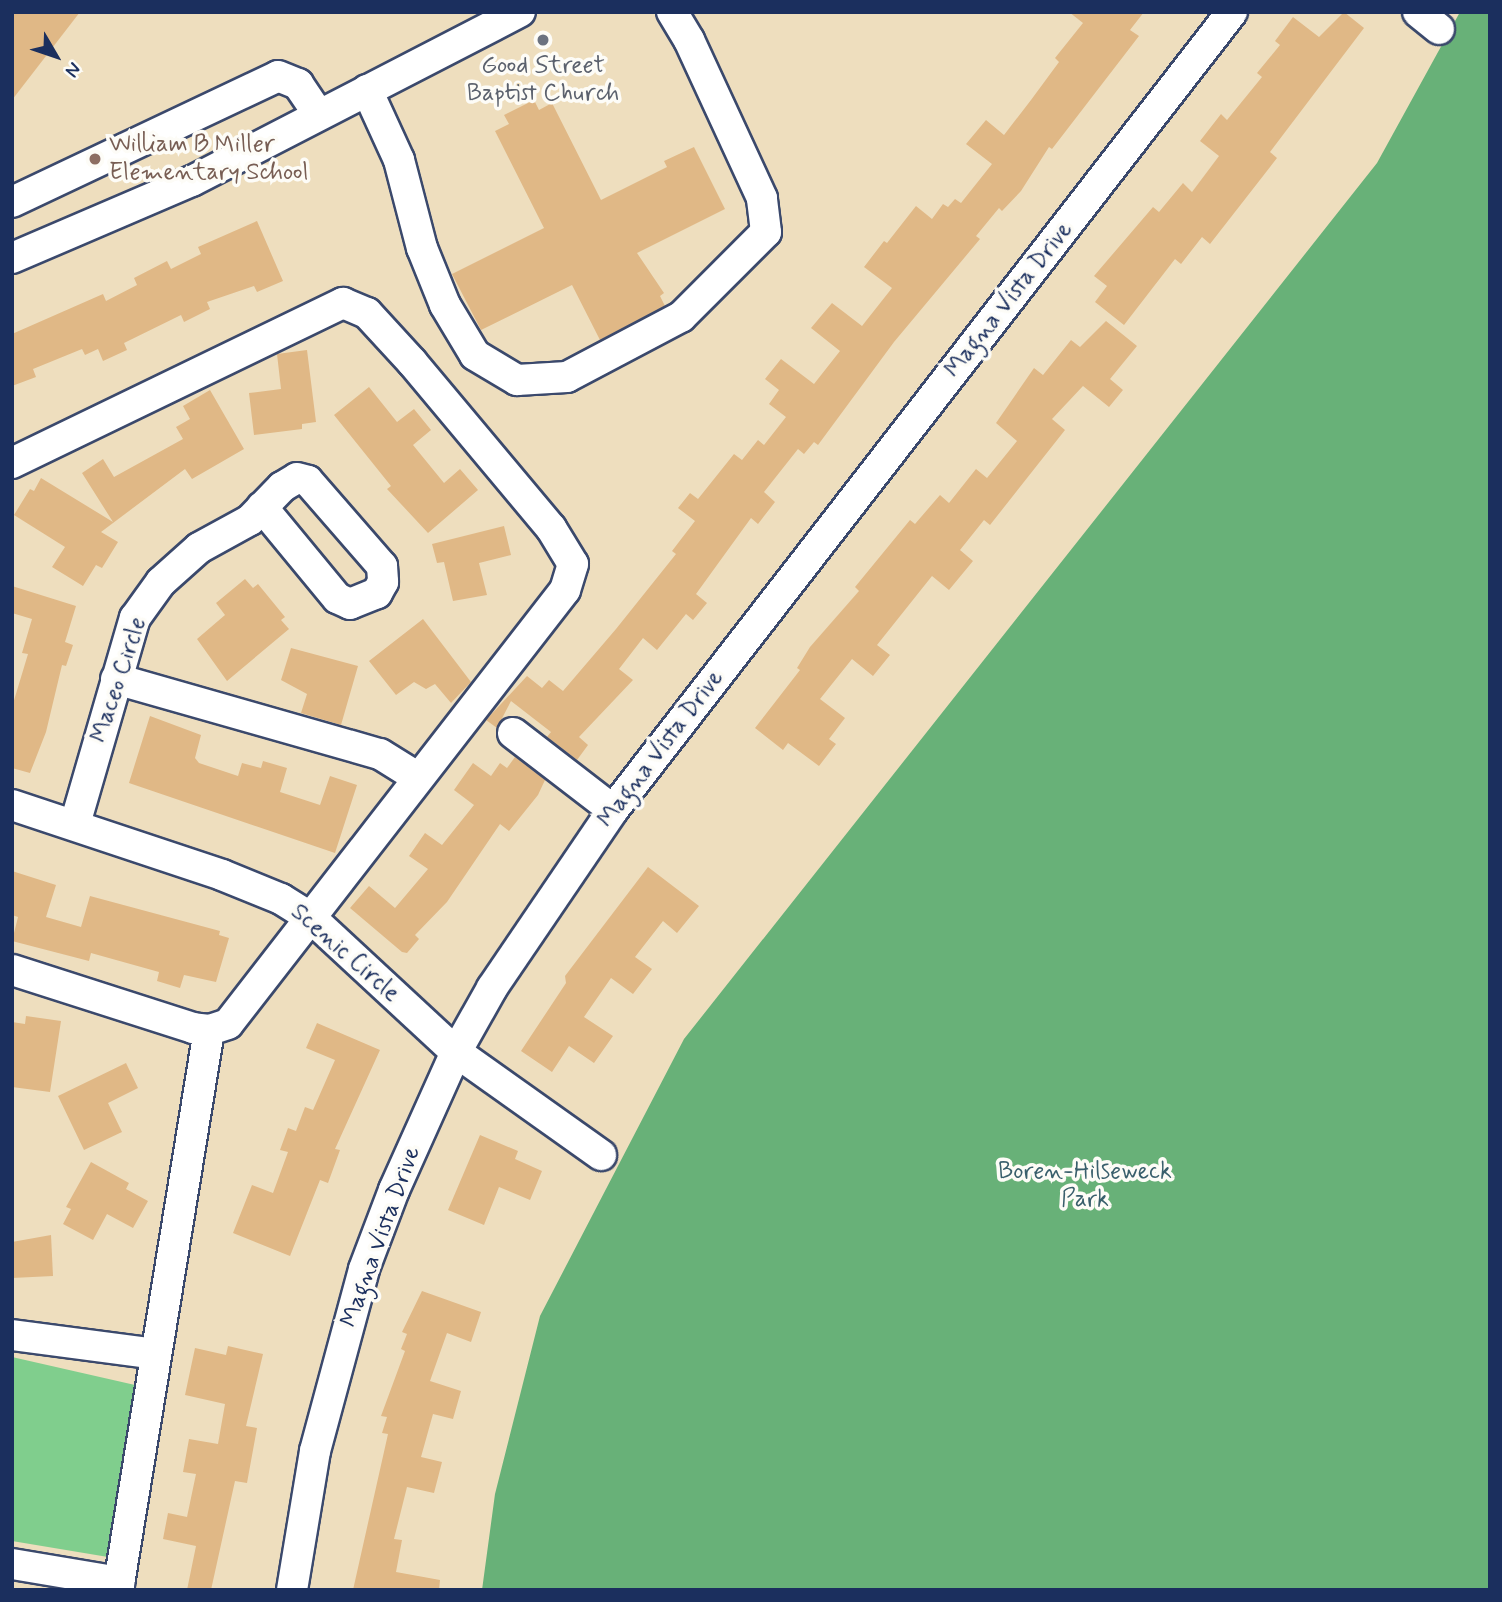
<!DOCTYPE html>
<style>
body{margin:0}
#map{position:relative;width:1502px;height:1602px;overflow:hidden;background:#eedebe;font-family:Mynerve,sans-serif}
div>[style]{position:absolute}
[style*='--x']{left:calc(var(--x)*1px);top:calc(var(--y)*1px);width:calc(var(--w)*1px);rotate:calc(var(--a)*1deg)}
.green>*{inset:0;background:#80ce8d}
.forest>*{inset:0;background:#68b178}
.building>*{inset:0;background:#e0b886}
.roads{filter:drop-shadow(2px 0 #3b496c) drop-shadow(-2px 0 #3b496c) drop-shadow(0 2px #3b496c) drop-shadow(0 -2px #3b496c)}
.minor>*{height:30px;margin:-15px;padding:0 15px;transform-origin:15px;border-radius:15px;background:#fff}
.dots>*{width:19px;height:19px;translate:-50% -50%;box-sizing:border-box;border:4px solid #fdfcf7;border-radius:50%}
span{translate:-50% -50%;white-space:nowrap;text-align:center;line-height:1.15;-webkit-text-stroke:7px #fdfcf7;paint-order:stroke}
.worship-label{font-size:24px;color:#5b616d}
.education-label{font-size:24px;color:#785e54}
.left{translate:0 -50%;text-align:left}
.street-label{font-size:24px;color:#1b2f5e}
.park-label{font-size:24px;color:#395f6c}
.frame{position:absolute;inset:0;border:14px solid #1b2f5e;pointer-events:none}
.north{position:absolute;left:21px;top:21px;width:70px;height:70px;-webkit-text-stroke:5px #fdfcf7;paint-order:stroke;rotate:129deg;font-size:19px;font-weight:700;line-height:28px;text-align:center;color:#1b2f5e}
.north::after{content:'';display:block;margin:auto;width:24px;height:32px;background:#1b2f5e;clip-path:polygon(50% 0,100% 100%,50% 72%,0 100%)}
</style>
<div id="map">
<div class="green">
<div style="clip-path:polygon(12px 1357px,135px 1385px,108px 1557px,12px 1541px)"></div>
</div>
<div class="forest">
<div style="clip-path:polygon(1460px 12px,1490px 12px,1490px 1590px,482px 1590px,495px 1494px,540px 1316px,684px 1039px,1377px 163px)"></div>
</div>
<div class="building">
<div style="clip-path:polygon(12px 12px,80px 12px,12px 100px)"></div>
<div style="clip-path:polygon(1069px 12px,1144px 12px,1130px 30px,1139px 36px,1052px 149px,1049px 147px,1021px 191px,1002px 211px,999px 208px,976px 236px,980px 239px,894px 342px,818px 445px,814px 442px,804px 454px,798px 449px,764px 492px,775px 502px,758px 524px,751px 518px,696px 594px,707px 603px,693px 620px,686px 614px,657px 650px,643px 638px,619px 669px,633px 680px,579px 737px,588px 745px,577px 760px,547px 737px,551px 732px,511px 701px,497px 728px,486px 720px,527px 676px,542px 688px,549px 680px,563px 691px,616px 629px,676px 554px,672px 551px,695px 521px,678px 508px,690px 493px,698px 499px,734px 454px,742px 460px,758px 440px,764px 445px,786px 417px,769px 404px,779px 390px,765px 379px,781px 359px,814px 384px,840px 351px,811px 328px,832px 303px,862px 326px,892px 288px,864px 267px,884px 241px,887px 243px,916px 206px,932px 219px,943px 204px,948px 207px,955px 199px,961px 203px,992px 164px,966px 144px,986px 120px,1004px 135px,1031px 100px,1059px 62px,1055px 58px,1083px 23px)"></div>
<div style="clip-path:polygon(1344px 12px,1364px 28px,1270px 152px,1277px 158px,1210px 244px,1202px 237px,1181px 264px,1175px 259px,1124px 325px,1095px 302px,1107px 286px,1094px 276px,1153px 207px,1159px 212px,1183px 183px,1192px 192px,1219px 156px,1200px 141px,1221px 114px,1227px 120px,1262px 77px,1257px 73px,1280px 45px,1275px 41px,1293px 17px,1319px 37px)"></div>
<div style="clip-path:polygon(534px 100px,539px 110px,552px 103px,601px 200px,667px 167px,664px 161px,694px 147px,725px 209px,637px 253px,664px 293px,660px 296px,665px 306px,600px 340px,572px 285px,481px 330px,452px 274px,544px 228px,495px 131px,509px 124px,504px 115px)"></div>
<div style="clip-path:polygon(257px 221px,283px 281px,257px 292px,254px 286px,207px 302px,210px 309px,184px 322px,181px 315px,124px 343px,127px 350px,103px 361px,98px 349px,85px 355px,82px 349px,33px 369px,36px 377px,12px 386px,12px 334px,103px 294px,106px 301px,137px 285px,134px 278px,167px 261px,171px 269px,201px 254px,198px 247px)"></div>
<div style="clip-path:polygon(1106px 321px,1137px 346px,1110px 379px,1123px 390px,1109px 407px,1083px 386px,1052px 419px,1065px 430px,990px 525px,984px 520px,960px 550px,973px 561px,949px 590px,932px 576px,877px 645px,890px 655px,873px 676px,852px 659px,820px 699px,845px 718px,829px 739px,836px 744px,819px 766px,788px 743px,783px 750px,755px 728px,800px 670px,797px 668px,810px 647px,859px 591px,855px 587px,910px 520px,915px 524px,940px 495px,949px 503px,976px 469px,987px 478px,1017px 441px,996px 423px,1034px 368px,1043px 375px,1071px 340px,1080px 347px)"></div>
<div style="clip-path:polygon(307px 350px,316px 422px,302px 424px,302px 429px,254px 435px,249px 393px,281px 389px,277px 354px)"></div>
<div style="clip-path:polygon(369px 387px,397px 422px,414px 409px,431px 430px,413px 445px,444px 483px,460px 469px,478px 490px,428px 533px,387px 489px,391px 486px,334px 415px)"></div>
<div style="clip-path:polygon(210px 390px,244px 449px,192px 479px,185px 469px,101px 532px,118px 542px,102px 568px,96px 565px,83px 586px,52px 567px,65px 547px,14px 515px,30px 489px,34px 491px,41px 478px,113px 522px,82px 473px,103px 459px,114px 477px,183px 439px,176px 427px,190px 419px,183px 406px)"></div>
<div style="clip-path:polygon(504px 526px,511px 555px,479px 563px,487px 595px,453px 601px,444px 562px,437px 563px,432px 544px)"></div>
<div style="clip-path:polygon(245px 579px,253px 588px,258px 584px,285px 617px,281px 620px,289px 629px,227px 681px,197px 639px,225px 615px,216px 603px)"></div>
<div style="clip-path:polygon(12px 586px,76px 606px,65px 642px,73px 645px,66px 666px,62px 665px,46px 732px,30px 773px,12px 768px,12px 707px,28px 654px,22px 653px,32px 619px,12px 613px)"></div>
<div style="clip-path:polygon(423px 619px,471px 682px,451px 703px,435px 684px,426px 689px,414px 682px,396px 695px,369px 661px)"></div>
<div style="clip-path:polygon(291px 648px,358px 666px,341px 725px,301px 713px,307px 694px,281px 680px)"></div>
<div style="clip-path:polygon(150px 716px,201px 735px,195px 758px,199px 763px,238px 776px,242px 763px,261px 768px,263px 761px,287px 768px,280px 792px,320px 805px,330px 776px,357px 785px,335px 853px,129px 783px)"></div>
<div style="clip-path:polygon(515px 757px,545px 780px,538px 795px,509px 831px,500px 824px,447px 902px,415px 935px,419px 939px,407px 953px,402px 952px,350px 908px,369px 886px,395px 908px,428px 869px,409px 856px,425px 833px,442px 845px,474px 805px,454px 790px,473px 763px,491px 776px,500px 763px,507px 768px)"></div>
<div style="clip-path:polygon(648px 867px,699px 906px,677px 933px,663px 921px,635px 957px,652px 969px,633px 994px,611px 978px,584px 1017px,613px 1036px,594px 1063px,569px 1046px,552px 1072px,521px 1051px,566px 983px,565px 976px)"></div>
<div style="clip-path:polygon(12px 871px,56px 885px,46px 917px,81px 927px,90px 896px,220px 931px,219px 935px,229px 938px,216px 982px,184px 975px,180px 988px,157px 981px,159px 972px,91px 953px,89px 961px,12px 941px,18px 917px,12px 915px)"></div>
<div style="clip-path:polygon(26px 1016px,61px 1021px,50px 1092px,12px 1087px,12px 1022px,25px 1024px)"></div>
<div style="clip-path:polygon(317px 1023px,380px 1050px,335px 1149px,340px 1150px,328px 1183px,320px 1180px,290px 1256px,233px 1233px,252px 1185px,273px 1193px,288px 1152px,280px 1150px,288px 1128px,296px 1131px,305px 1107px,313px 1110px,335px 1060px,306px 1048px)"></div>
<div style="clip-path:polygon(126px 1063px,138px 1088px,108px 1103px,122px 1132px,84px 1150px,58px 1096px)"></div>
<div style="clip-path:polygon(480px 1135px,518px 1151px,515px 1159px,542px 1171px,530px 1200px,499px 1187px,484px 1225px,448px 1210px)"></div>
<div style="clip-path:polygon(91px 1162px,129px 1183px,126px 1189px,148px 1201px,133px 1228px,107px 1214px,93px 1240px,63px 1224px,71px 1209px,66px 1207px)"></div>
<div style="clip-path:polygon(51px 1235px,53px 1276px,12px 1278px,12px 1242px)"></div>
<div style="clip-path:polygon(422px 1291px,481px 1312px,471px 1342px,447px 1333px,430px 1381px,461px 1391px,453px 1419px,433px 1414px,421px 1457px,442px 1462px,434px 1493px,407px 1487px,394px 1539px,402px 1540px,396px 1572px,440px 1580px,439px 1590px,353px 1590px,388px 1434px,382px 1433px,387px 1417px,381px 1416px,405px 1351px,401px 1349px,407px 1334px,402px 1332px)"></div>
<div style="clip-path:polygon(228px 1346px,263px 1354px,246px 1426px,257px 1428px,247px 1483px,235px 1481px,211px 1590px,187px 1590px,196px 1546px,163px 1539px,168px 1513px,187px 1517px,196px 1474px,183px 1472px,189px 1439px,218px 1444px,225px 1404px,185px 1395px,195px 1348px,226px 1355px)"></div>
</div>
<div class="roads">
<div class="minor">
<div style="--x:1418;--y:12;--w:27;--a:39"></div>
<div style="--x:367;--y:90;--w:77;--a:65.4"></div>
<div style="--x:399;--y:160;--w:91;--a:75.4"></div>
<div style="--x:422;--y:248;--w:61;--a:68"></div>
<div style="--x:445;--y:305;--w:58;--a:59"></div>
<div style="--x:475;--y:355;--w:49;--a:30.8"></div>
<div style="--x:517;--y:380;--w:50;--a:-3.4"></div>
<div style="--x:567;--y:377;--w:129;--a:-27.8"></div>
<div style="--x:681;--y:317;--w:120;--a:-45"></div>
<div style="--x:766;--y:232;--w:34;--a:-97"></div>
<div style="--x:762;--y:198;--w:174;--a:-114.8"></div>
<div style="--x:689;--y:40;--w:33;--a:-121"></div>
<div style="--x:12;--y:202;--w:294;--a:-25.3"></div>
<div style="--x:278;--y:76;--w:22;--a:22"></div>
<div style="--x:298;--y:84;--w:37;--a:56"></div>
<div style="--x:12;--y:258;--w:196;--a:-23.2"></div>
<div style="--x:192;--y:181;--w:369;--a:-27.3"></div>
<div style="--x:12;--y:463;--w:368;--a:-25.8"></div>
<div style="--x:343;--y:303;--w:26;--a:23"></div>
<div style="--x:367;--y:313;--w:67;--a:47.4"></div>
<div style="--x:412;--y:362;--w:217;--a:50.1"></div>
<div style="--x:551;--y:528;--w:42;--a:58.6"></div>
<div style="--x:573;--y:564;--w:27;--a:107"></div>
<div style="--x:565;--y:590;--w:549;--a:127.83"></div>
<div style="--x:228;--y:1024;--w:20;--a:162"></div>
<div style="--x:209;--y:1030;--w:16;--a:-173"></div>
<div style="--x:193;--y:1028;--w:190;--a:-162.2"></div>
<div style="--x:116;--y:679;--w:274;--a:15.9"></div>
<div style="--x:380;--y:754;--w:44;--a:31.9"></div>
<div style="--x:513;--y:733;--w:126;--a:37.6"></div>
<div style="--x:12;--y:805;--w:221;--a:18.4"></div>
<div style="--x:222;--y:875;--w:64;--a:22.1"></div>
<div style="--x:281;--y:899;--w:34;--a:32"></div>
<div style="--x:310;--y:917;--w:199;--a:42.8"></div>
<div style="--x:456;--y:1052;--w:178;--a:35.4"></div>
<div style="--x:75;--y:824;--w:215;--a:-73.8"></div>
<div style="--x:135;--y:618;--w:44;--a:-54.2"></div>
<div style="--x:161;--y:582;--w:51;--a:-41.8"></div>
<div style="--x:199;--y:548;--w:58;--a:-28.8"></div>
<div style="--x:250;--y:520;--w:46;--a:-45.9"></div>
<div style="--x:282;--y:487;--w:17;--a:-31"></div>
<div style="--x:297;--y:478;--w:11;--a:15"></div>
<div style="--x:308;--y:481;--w:113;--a:49"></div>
<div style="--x:382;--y:566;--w:16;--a:86"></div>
<div style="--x:383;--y:582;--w:13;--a:119"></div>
<div style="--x:377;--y:593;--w:29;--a:158"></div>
<div style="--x:350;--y:604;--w:14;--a:-155"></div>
<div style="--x:337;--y:598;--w:118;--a:-129.5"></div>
<div style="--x:12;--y:1335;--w:145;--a:7.5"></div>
<div style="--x:12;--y:1564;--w:109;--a:9.5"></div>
<div style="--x:118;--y:1590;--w:567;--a:-80.77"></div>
<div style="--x:292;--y:1590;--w:141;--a:-80.6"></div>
<div style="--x:315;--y:1451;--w:188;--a:-74.9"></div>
<div style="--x:364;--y:1269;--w:85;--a:-69.2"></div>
<div style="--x:394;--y:1190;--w:151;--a:-65.8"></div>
<div style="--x:456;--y:1052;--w:73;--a:-60.6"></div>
<div style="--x:492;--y:988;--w:215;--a:-55.8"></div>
<div style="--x:613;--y:810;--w:1010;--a:-52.2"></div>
</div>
</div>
<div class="dots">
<div style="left:543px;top:40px;background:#6b7280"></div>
<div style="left:95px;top:159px;background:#8d6e63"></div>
</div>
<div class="worship-label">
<span style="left:543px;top:80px">Good Street<br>Baptist Church</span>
</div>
<div class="education-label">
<span class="left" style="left:109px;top:159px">William B Miller<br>Elementary School</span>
</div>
<div class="street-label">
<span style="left:1009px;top:300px;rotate:-52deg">Magna Vista Drive</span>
<span style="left:119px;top:680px;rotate:-72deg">Maceo Circle</span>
<span style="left:661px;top:749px;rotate:-53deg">Magna Vista Drive</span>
<span style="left:345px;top:953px;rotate:41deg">Scenic Circle</span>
<span style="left:381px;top:1237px;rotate:-70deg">Magna Vista Drive</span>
</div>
<div class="park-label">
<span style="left:1085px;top:1186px">Boren-Hilseweck<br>Park</span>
</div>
<div class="frame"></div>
<div class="north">N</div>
</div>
